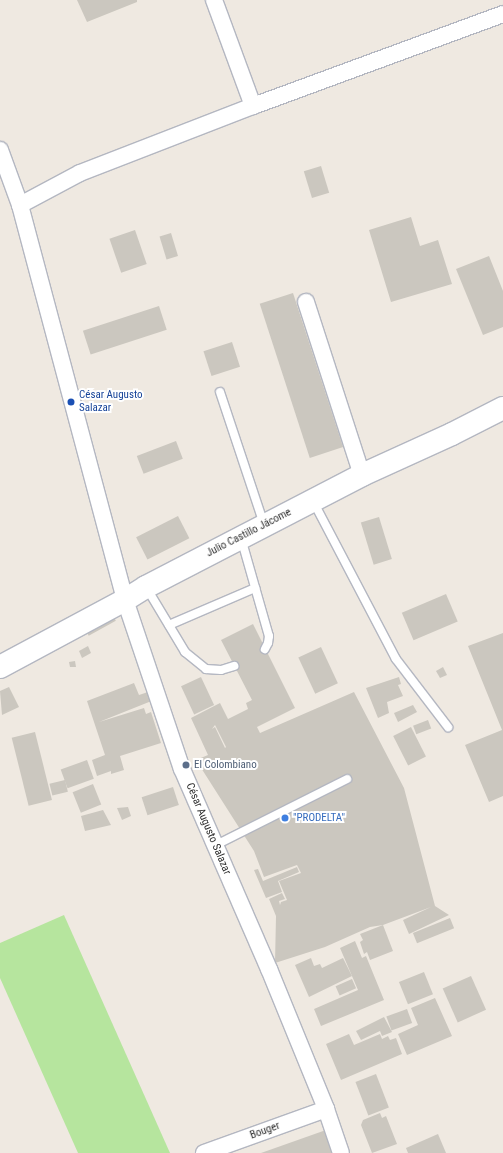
<!DOCTYPE html>
<meta charset="utf-8">
<style>
body{margin:0}
#map{position:relative;width:503px;height:1153px;overflow:hidden;background:#efe9e1;font-family:"Roboto Condensed",sans-serif}
div>[style]{position:absolute}
[style*='--x']{left:calc(var(--x)*1px);top:calc(var(--y)*1px);width:calc(var(--w)*1px);rotate:calc(var(--a)*1deg)}
.green>*{inset:0;background:#b6e59e}
.building>*{inset:0;background:#cbc7bf;transform-origin:0 0}
.roads{filter:drop-shadow(1px 0 #b4b7c1) drop-shadow(-1px 0 #b4b7c1) drop-shadow(0 1px #b4b7c1) drop-shadow(0 -1px #b4b7c1)}
.lane>*{height:8px;margin:-4px;padding:0 4px;transform-origin:4px;border-radius:4px;background:#fff}
.street>*{height:16px;margin:-8px;padding:0 8px;transform-origin:8px;border-radius:8px;background:#fff}
.secondary>*{height:22px;margin:-11px;padding:0 11px;transform-origin:11px;border-radius:11px;background:#fff}
.dots>*{width:11px;height:11px;translate:-50% -50%;box-sizing:border-box;border:2px solid #fff;border-radius:50%}
span{translate:-50% -50%;white-space:nowrap;text-align:center;line-height:1.15;-webkit-text-stroke:4px #fff;paint-order:stroke}
.transit-label{font-size:11px;color:#164399}
.left{translate:0 -50%;text-align:left}
.street-label{font-size:11px;color:#2e2e2e}
.service-label{font-size:11px;color:#4e5e75}
.shop-label{font-size:11px;color:#366cbe}
</style>
<div id="map">
<div class="green">
<div style="clip-path:polygon(64px 915px,170px 1153px,78px 1153px,0 978px,0 943px)"></div>
</div>
<div class="building">
<div style="clip-path:polygon(77px 0,137px 0,137px 2px,87px 22px)"></div>
<div style="left:321px;top:166px;width:28px;height:18px;rotate:73deg"></div>
<div style="clip-path:polygon(411px 217px,420px 246px,438px 240px,452px 284px,391px 302px,369px 230px)"></div>
<div style="left:135px;top:230px;width:36px;height:27px;rotate:71deg"></div>
<div style="left:171px;top:233px;width:24px;height:12px;rotate:73deg"></div>
<div style="clip-path:polygon(489px 256px,503px 291px,503px 327px,483px 335px,456px 269px)"></div>
<div style="left:293px;top:293px;width:162px;height:35px;rotate:72deg"></div>
<div style="left:159px;top:306px;width:25px;height:80px;rotate:72deg"></div>
<div style="left:232px;top:342px;width:26px;height:30px;rotate:72deg"></div>
<div style="left:176px;top:441px;width:19px;height:42px;rotate:69deg"></div>
<div style="left:178px;top:516px;width:25px;height:47px;rotate:63deg"></div>
<div style="left:379px;top:517px;width:44px;height:19px;rotate:73deg"></div>
<div style="left:446px;top:594px;width:30px;height:48px;rotate:67deg"></div>
<div style="left:111px;top:612px;width:10px;height:31px;rotate:61deg"></div>
<div style="clip-path:polygon(evenodd,253px 624px,295px 708px,257px 727px,260px 733px,354px 692px,404px 788px,435px 906px,449px 915px,409px 934px,403px 920px,431px 907px,383px 925px,370px 927px,325px 947px,275px 963px,276px 916px,269px 899px,282px 893px,285px 899px,279px 901px,280px 905px,281px 902px,287px 900px,279px 881px,301px 873px,297px 865px,264px 877px,254px 851px,196px 760px,208px 755px,191px 718px,220px 703px,228px 719px,248px 709px,246px 703px,252px 700px,221px 640px,253px 624px,215px 725px,226px 747px,225px 748px,215px 727px,212px 729px,215px 725px)"></div>
<div style="clip-path:polygon(503px 633px,503px 796px,489px 802px,465px 745px,502px 730px,468px 646px)"></div>
<div style="clip-path:polygon(88px 646px,91px 653px,82px 658px,79px 651px)"></div>
<div style="left:321px;top:647px;width:40px;height:25px;rotate:65deg"></div>
<div style="clip-path:polygon(75px 661px,76px 667px,70px 667px,69px 662px)"></div>
<div style="clip-path:polygon(443px 667px,447px 675px,440px 678px,436px 671px)"></div>
<div style="left:201px;top:677px;width:31px;height:22px;rotate:65deg"></div>
<div style="clip-path:polygon(399px 677px,401px 684px,398px 685px,403px 696px,387px 702px,389px 713px,378px 718px,366px 688px)"></div>
<div style="clip-path:polygon(134px 683px,139px 695px,151px 691px,154px 700px,99px 722px,144px 708px,146px 714px,151px 712px,161px 743px,120px 756px,124px 770px,111px 774px,111px 771px,97px 776px,92px 760px,105px 755px,87px 701px)"></div>
<div style="clip-path:polygon(9px 687px,19px 707px,2px 715px,0 691px)"></div>
<div style="clip-path:polygon(413px 705px,417px 712px,398px 722px,394px 713px)"></div>
<div style="left:428px;top:720px;width:9px;height:16px;rotate:69deg"></div>
<div style="left:411px;top:727px;width:33px;height:20px;rotate:63deg"></div>
<div style="left:35px;top:732px;width:70px;height:24px;rotate:76deg"></div>
<div style="left:87px;top:760px;width:20px;height:28px;rotate:70deg"></div>
<div style="left:65px;top:780px;width:12px;height:16px;rotate:76deg"></div>
<div style="left:93px;top:784px;width:22px;height:22px;rotate:68deg"></div>
<div style="left:173px;top:787px;width:19px;height:33px;rotate:72deg"></div>
<div style="clip-path:polygon(128px 807px,131px 816px,122px 820px,117px 808px)"></div>
<div style="clip-path:polygon(103px 810px,111px 825px,85px 831px,81px 816px)"></div>
<div style="clip-path:polygon(297px 867px,299px 872px,278px 881px,282px 892px,266px 898px,254px 870px,258px 869px,263px 881px)"></div>
<div style="left:450px;top:918px;width:11px;height:40px;rotate:68deg"></div>
<div style="clip-path:polygon(383px 925px,393px 951px,370px 960px,367px 952px,364px 954px,360px 942px,363px 940px,360px 934px)"></div>
<div style="clip-path:polygon(355px 941px,362px 958px,366px 956px,384px 1000px,321px 1026px,314px 1009px,358px 990px,340px 948px)"></div>
<div style="clip-path:polygon(311px 958px,314px 966px,320px 964px,322px 968px,343px 958px,352px 976px,309px 997px,295px 965px)"></div>
<div style="left:424px;top:972px;width:24px;height:27px;rotate:68deg"></div>
<div style="left:471px;top:976px;width:37px;height:31px;rotate:66deg"></div>
<div style="left:352px;top:979px;width:10px;height:18px;rotate:66deg"></div>
<div style="clip-path:polygon(435px 998px,452px 1036px,407px 1055px,398px 1034px,418px 1025px,411px 1008px)"></div>
<div style="left:407px;top:1009px;width:15px;height:22px;rotate:70deg"></div>
<div style="clip-path:polygon(384px 1017px,392px 1032px,382px 1036px,380px 1031px,361px 1040px,356px 1031px)"></div>
<div style="clip-path:polygon(349px 1034px,354px 1045px,380px 1034px,382px 1039px,388px 1036px,390px 1040px,396px 1038px,402px 1054px,341px 1080px,326px 1044px)"></div>
<div style="left:376px;top:1074px;width:36px;height:22px;rotate:69deg"></div>
<div style="clip-path:polygon(380px 1113px,382px 1118px,386px 1116px,397px 1144px,372px 1153px,361px 1125px,363px 1120px)"></div>
<div style="clip-path:polygon(326px 1130px,334px 1153px,261px 1153px)"></div>
<div style="clip-path:polygon(438px 1134px,446px 1153px,408px 1153px,406px 1148px)"></div>
</div>
<div class="roads">
<div class="lane">
<div style="--x:220;--y:392;--w:139;--a:71.6"></div>
<div style="--x:313;--y:501;--w:178;--a:62.3"></div>
<div style="--x:396;--y:659;--w:86;--a:52.6"></div>
<div style="--x:241;--y:538;--w:102;--a:74.1"></div>
<div style="--x:269;--y:636;--w:7;--a:98"></div>
<div style="--x:268;--y:643;--w:7;--a:117"></div>
<div style="--x:146;--y:587;--w:76;--a:59"></div>
<div style="--x:185;--y:652;--w:27;--a:39"></div>
<div style="--x:206;--y:669;--w:15;--a:4"></div>
<div style="--x:221;--y:670;--w:14;--a:-17"></div>
<div style="--x:169;--y:625;--w:94;--a:-23.3"></div>
<div style="--x:214;--y:846;--w:149;--a:-26.7"></div>
</div>
<div class="street">
<div style="--x:214;--y:0;--w:113;--a:69.8"></div>
<div style="--x:0;--y:150;--w:59;--a:70"></div>
<div style="--x:20;--y:205;--w:409;--a:75.1"></div>
<div style="--x:125;--y:600;--w:178;--a:71.4"></div>
<div style="--x:182;--y:769;--w:218;--a:66.5"></div>
<div style="--x:269;--y:969;--w:151;--a:67.8"></div>
<div style="--x:326;--y:1109;--w:46;--a:71.2"></div>
<div style="--x:20;--y:205;--w:68;--a:-28.1"></div>
<div style="--x:80;--y:173;--w:186;--a:-21.2"></div>
<div style="--x:253;--y:106;--w:266;--a:-20.2"></div>
<div style="--x:306;--y:302;--w:182;--a:72.1"></div>
<div style="--x:204;--y:1153;--w:130;--a:-19.8"></div>
</div>
<div class="secondary">
<div style="--x:0;--y:667;--w:142;--a:-28.2"></div>
<div style="--x:125;--y:600;--w:25;--a:-32"></div>
<div style="--x:146;--y:587;--w:243;--a:-27.4"></div>
<div style="--x:362;--y:475;--w:99;--a:-24.5"></div>
<div style="--x:452;--y:434;--w:57;--a:-27"></div>
</div>
</div>
<div class="dots">
<div style="left:71px;top:402px;background:#1a4fb4"></div>
<div style="left:186px;top:765px;background:#5c6f8a"></div>
<div style="left:285px;top:818px;background:#3f7fe0"></div>
</div>
<div class="transit-label">
<span class="left" style="left:79px;top:402px">César Augusto<br>Salazar</span>
</div>
<div class="street-label">
<span style="left:249px;top:533px;rotate:-27deg">Julio Castillo Jácome</span>
<span style="left:208px;top:829px;rotate:67deg">César Augusto Salazar</span>
<span style="left:265px;top:1131px;rotate:-20deg">Bouger</span>
</div>
<div class="service-label">
<span class="left" style="left:194px;top:765px">El Colombiano</span>
</div>
<div class="shop-label">
<span class="left" style="left:293px;top:818px">"PRODELTA"</span>
</div>
</div>
